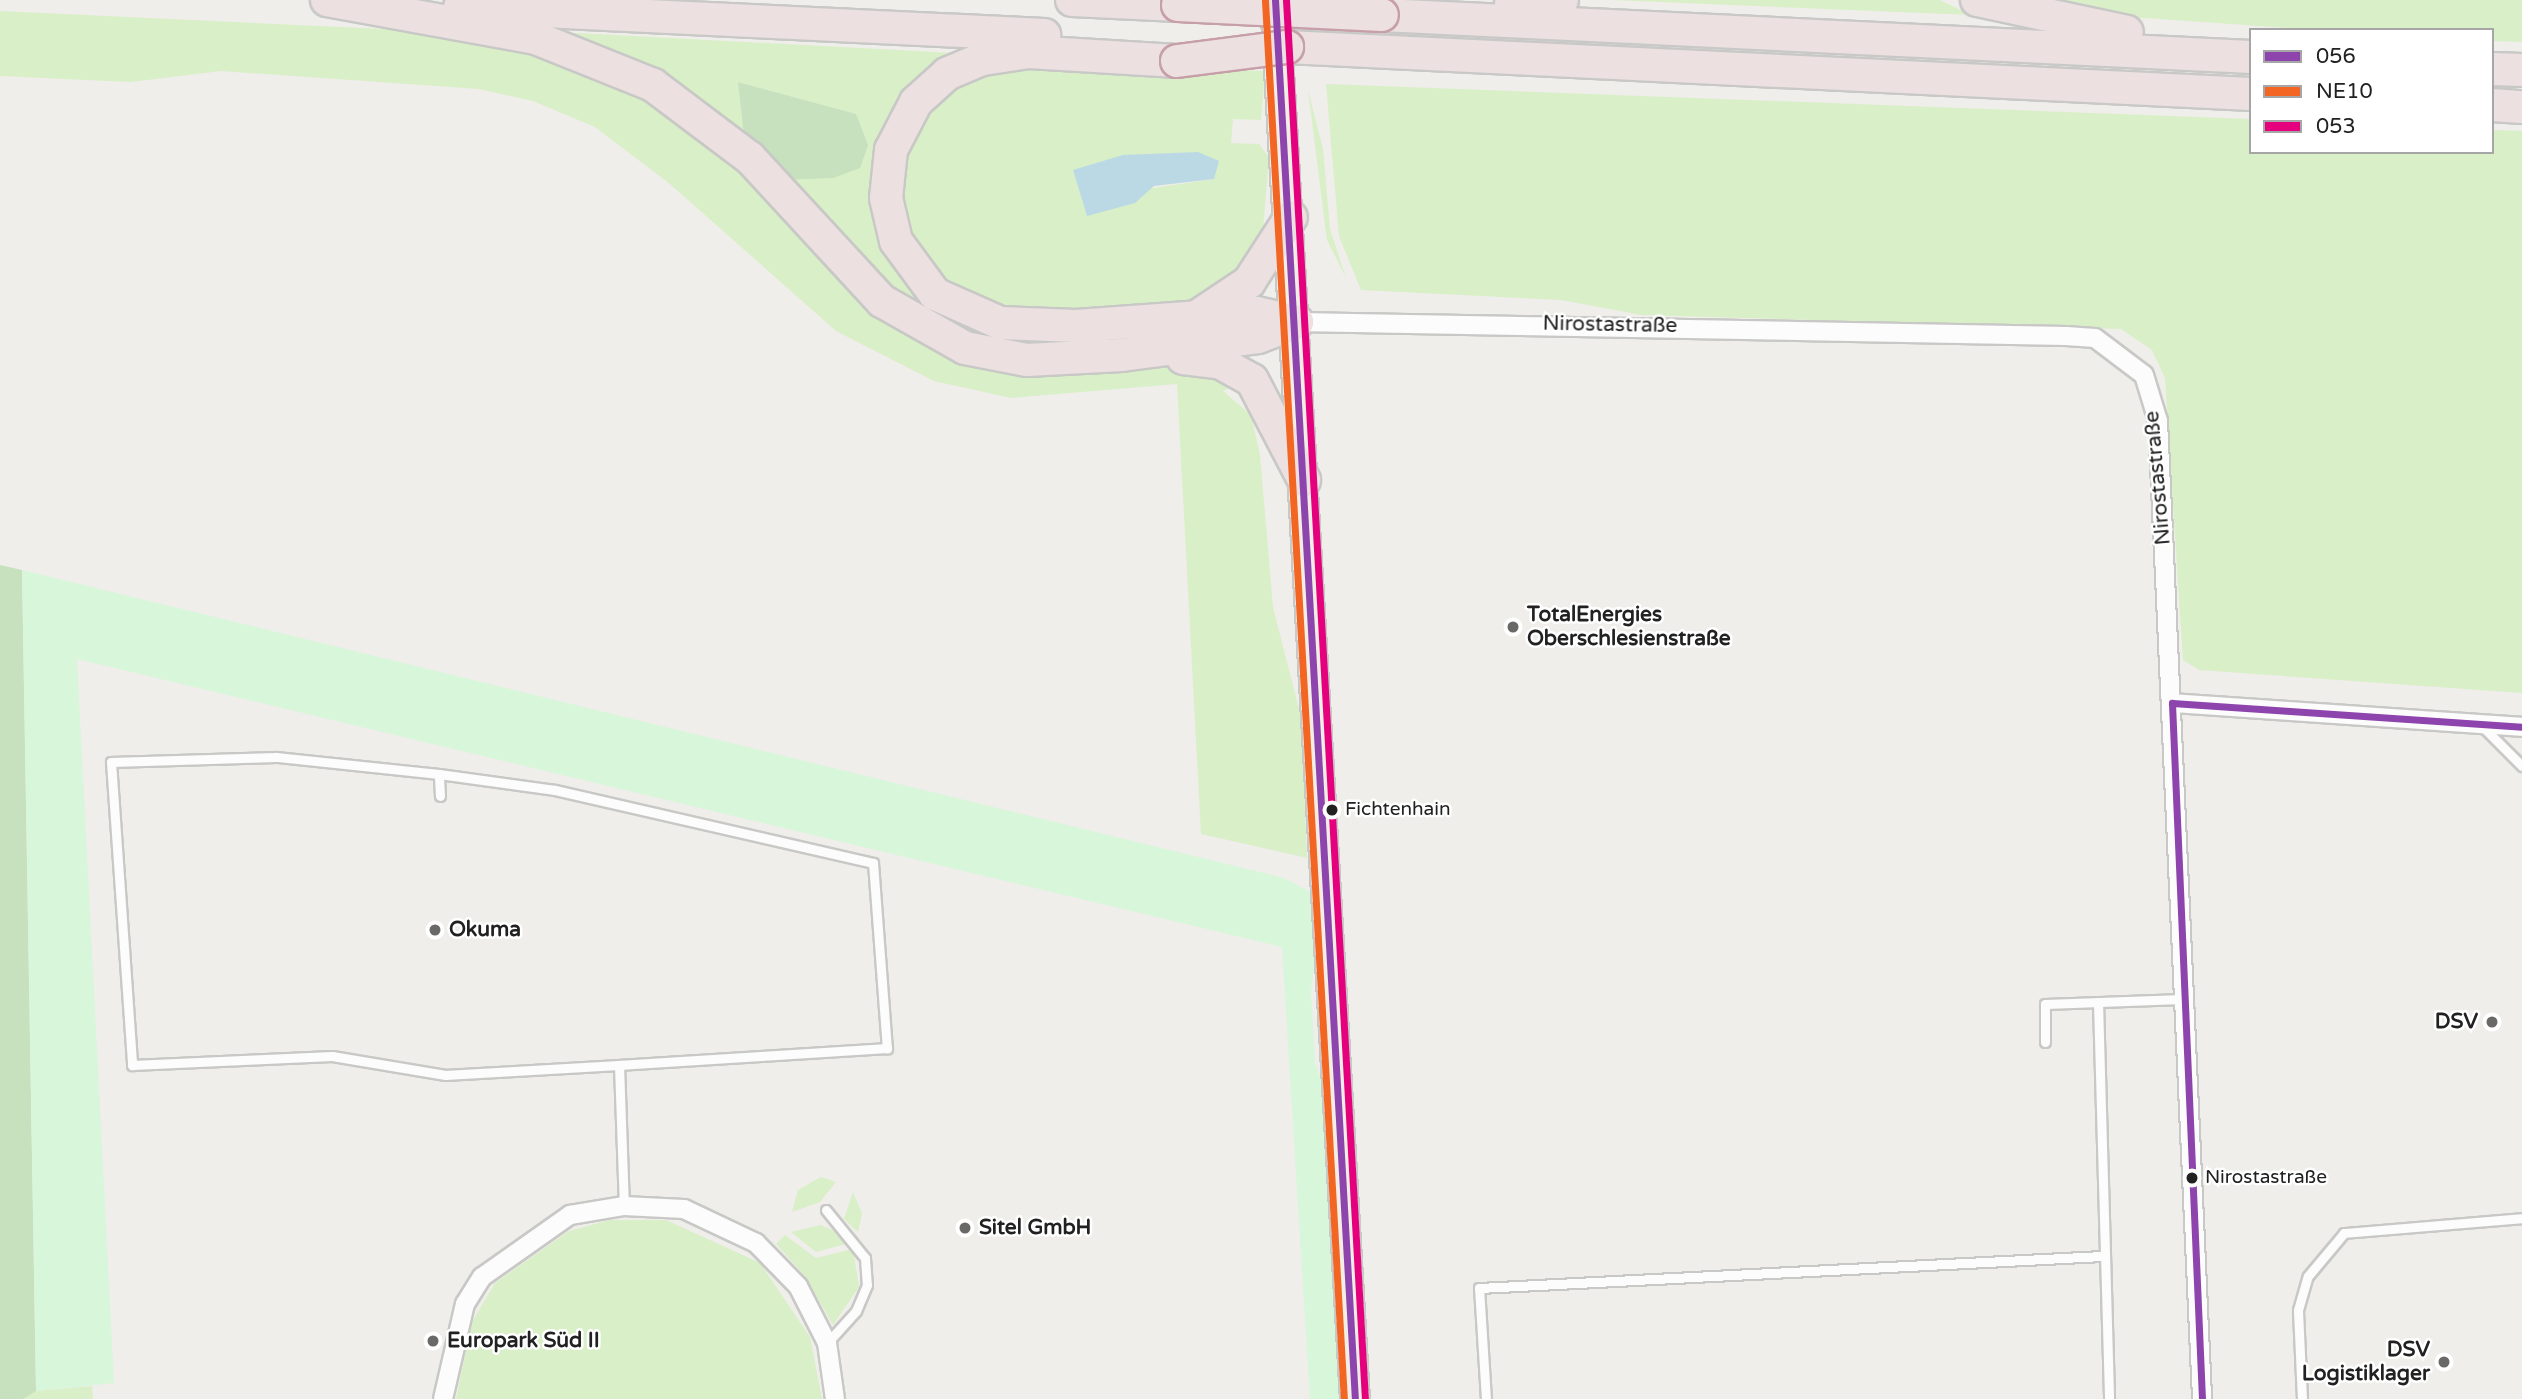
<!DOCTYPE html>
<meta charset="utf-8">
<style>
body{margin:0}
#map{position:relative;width:2522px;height:1399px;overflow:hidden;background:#efeeea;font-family:"Varela Round",sans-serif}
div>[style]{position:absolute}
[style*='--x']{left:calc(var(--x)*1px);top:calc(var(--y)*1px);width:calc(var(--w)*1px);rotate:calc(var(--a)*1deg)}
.grass>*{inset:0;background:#d9efc7}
.forest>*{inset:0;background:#c7e0bd}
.park>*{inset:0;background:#d7f6da}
.water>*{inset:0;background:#bbd9e4}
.roads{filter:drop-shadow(2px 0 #c8c8c6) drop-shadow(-2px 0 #c8c8c6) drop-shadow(0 2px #c8c8c6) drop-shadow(0 -2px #c8c8c6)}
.lane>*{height:9px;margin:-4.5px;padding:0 4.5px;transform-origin:4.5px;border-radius:4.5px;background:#fdfcfc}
.street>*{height:18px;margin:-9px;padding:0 9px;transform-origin:9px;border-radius:9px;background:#fdfcfc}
.primary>*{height:28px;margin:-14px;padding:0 14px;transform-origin:14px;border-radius:14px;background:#f2eee6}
.highway>*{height:32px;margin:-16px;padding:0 16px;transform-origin:16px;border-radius:16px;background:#ece0e1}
.bridges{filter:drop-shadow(2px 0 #c79fa8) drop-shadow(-2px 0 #c79fa8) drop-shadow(0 2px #c79fa8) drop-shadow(0 -2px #c79fa8)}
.highway-bridge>*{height:32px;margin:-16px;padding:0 16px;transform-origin:16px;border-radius:16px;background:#ece0e1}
.bus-1>*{height:7px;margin:-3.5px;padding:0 3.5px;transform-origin:3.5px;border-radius:3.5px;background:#8e44ad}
.bus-2>*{height:7px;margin:-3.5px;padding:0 3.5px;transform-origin:3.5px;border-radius:3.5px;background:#f26522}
.bus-3>*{height:7px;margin:-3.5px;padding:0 3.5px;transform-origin:3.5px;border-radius:3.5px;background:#e5007d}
.dots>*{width:19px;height:19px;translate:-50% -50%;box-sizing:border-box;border:4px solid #fff;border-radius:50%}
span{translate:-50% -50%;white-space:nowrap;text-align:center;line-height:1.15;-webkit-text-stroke:5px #fff;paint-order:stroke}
.bus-label{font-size:19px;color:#212121}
.left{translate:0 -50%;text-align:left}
.street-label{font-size:21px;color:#212121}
.poi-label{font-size:21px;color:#212121;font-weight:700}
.right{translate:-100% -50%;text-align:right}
.legend{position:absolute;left:2249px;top:28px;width:245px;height:126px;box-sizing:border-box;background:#fff;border:2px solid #a6a6a6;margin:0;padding:9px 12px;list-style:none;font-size:21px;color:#212121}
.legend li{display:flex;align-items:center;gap:14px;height:35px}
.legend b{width:35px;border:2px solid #a6a6a6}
</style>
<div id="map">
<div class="grass">
<div style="clip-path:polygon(1612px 0,1940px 0,1971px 15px)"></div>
<div style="clip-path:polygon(2022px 0,2522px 0,2522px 42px,2492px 41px,2492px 30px,2316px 30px,2087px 14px)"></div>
<div style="clip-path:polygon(0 11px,384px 29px,500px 44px,586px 69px,657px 103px,708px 138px,858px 297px,948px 356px,1001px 372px,1067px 376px,1190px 364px,1241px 382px,1223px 391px,1251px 415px,1260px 455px,1273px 607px,1301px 717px,1307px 858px,1201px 834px,1177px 384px,1011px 398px,934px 381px,836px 331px,670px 184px,595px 127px,533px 101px,479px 89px,221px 71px,131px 82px,0 76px)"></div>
<div style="clip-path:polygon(558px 32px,973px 54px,879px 172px,943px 306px,1168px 335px,1024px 342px,940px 323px,871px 277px,779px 180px,856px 114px,738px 82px,744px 136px)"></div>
<div style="clip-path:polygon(evenodd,1020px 65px,1265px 71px,1261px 120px,1233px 119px,1231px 143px,1259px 144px,1269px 157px,1262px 242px,1252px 261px,1212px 298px,1177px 306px,1001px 311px,944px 284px,905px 223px,900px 186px,907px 144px,952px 89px,1020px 65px,1123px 155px,1144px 157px,1214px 179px,1146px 189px,1123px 155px)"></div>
<div style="clip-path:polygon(1326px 84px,2251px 119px,2251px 152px,2492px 152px,2492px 130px,2522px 131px,2522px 693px,2199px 670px,2183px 660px,2165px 378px,2152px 350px,2121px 329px,1642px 315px,1561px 300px,1361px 290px,1339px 236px)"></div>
<div style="clip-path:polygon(1308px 90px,1323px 149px,1330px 229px,1346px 278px,1327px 240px)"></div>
<div style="clip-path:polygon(821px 1177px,836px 1182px,820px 1202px,792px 1212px,798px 1190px)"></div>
<div style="clip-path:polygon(853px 1192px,862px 1213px,858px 1232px,844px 1219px)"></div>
<div style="clip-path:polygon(610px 1220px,666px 1220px,760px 1263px,810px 1337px,822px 1399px,456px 1399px,472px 1322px,495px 1283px,569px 1231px)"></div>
<div style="clip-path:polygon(820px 1225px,835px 1231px,849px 1243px,816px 1252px,791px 1232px)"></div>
<div style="clip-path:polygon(785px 1235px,816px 1258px,853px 1249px,859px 1287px,833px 1325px,805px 1276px,776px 1244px)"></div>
<div style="clip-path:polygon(92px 1386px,93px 1399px,23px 1399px,36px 1391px)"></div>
</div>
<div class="forest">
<div style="clip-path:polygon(738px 82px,856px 114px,868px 145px,860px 168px,833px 178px,779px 180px,744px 136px)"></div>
<div style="clip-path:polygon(0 565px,22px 570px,36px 1391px,23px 1399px,0 1399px)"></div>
</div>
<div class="park">
<div style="clip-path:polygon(22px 570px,1284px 878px,1312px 893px,1318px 930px,1311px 991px,1315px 1062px,1327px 1098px,1342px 1399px,1310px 1399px,1282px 947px,77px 659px,114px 1383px,36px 1391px)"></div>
</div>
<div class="water">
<div style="clip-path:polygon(1198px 152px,1219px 161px,1214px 179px,1154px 186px,1135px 203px,1087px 216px,1073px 170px,1123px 155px)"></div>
</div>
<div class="roads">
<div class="lane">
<div style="--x:2481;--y:725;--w:58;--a:45"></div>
<div style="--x:439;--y:774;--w:164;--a:-174"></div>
<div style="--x:276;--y:757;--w:165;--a:178.3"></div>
<div style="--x:111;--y:762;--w:304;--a:86"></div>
<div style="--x:132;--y:1065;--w:200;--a:-2.6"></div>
<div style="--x:332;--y:1056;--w:115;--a:9.5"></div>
<div style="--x:445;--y:1075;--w:174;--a:-3.3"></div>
<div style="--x:440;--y:796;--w:22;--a:-93"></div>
<div style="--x:439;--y:774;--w:117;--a:7.9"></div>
<div style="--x:555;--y:790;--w:326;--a:12.9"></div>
<div style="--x:873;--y:863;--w:186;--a:85.7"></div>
<div style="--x:887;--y:1048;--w:269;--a:176.4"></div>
<div style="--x:619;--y:1065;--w:141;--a:88"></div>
<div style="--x:2098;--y:1002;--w:397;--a:88.4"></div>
<div style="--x:2045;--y:1042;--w:38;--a:-90"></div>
<div style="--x:2045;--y:1004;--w:137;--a:-2.1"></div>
<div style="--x:826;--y:1210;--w:62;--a:50.9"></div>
<div style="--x:865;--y:1258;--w:27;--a:86"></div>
<div style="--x:867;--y:1285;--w:28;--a:113"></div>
<div style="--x:856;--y:1311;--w:43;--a:132.2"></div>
<div style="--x:1486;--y:1399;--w:111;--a:-93.6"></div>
<div style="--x:1479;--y:1288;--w:625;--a:-2.94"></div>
<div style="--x:2302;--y:1399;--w:89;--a:-92.6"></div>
<div style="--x:2298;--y:1310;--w:35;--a:-74"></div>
<div style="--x:2308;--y:1276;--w:56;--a:-50.1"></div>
<div style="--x:2344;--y:1233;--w:179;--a:-4.8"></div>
</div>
<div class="street">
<div style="--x:1297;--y:322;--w:769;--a:1.04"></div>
<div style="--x:2066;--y:336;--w:29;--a:4"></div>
<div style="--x:2095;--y:338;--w:61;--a:37.1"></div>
<div style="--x:2144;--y:375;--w:48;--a:73.1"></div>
<div style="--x:2158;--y:421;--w:979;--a:87.42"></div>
<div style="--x:2172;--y:703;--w:351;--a:3.9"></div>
<div style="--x:443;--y:1399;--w:98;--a:-77"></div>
<div style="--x:465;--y:1304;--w:32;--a:-58"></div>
<div style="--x:482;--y:1277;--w:108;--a:-35.2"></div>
<div style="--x:570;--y:1215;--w:55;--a:-9.5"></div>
<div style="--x:624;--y:1206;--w:60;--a:2.9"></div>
<div style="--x:684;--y:1209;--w:80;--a:25.3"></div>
<div style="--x:756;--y:1243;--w:60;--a:45.7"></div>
<div style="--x:798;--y:1286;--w:64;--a:63"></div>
<div style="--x:827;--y:1343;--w:57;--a:81.9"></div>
</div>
<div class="primary">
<div style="--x:1275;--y:0;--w:1401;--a:86.73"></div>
</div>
<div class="highway">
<div style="--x:327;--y:0;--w:212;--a:10.3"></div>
<div style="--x:536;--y:38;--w:126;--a:21.9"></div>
<div style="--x:653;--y:85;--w:121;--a:37"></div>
<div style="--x:750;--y:158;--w:195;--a:47.3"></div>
<div style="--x:882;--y:301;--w:95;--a:29.5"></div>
<div style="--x:965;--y:348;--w:63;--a:11"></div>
<div style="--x:1027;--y:360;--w:95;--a:-3"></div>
<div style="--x:1122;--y:355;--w:137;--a:-7.5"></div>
<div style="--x:1258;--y:337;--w:42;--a:-21"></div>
<div style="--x:1072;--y:0;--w:106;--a:2.7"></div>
<div style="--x:1977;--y:0;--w:153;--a:12"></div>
<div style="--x:1511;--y:3;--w:51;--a:-3.4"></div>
<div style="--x:460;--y:7;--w:585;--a:2.74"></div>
<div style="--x:1382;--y:15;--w:870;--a:2.77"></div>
<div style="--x:1287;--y:47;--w:965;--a:2.79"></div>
<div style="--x:1177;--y:61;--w:148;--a:-176.5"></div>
<div style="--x:1029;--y:52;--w:48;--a:171.5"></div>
<div style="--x:982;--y:59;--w:38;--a:157"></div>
<div style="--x:947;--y:74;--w:42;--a:137.9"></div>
<div style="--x:916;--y:102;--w:54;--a:117.5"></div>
<div style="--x:891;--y:150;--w:48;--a:95.9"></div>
<div style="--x:886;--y:198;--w:44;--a:76.9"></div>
<div style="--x:896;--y:241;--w:66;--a:53.7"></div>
<div style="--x:935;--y:294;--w:71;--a:24"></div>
<div style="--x:1000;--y:323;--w:76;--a:2.3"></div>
<div style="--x:1076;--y:326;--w:181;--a:-4.1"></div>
<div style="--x:1257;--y:313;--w:41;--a:12.7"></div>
<div style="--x:2492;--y:69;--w:30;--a:2"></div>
<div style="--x:2492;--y:105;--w:30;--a:4"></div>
<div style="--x:1201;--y:314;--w:58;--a:-33.7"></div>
<div style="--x:1249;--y:282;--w:77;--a:-57.1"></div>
<div style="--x:1183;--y:358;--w:38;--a:7"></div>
<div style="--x:1221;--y:363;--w:35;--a:29"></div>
<div style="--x:1252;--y:380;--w:113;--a:62.5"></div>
</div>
</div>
<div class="bridges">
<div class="highway-bridge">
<div style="--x:1178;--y:5;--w:204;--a:2.8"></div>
<div style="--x:1177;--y:61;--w:111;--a:-7.3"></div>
</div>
</div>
<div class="bus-1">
<div style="--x:1275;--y:0;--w:1401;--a:86.73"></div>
<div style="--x:2202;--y:1399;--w:697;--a:-92.47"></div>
<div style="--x:2172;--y:703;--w:351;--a:3.9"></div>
</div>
<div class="bus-2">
<div style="--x:1265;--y:1;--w:1400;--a:86.77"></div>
</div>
<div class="bus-3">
<div style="--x:1286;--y:0;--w:1400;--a:86.77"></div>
</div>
<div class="dots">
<div style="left:1513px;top:627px;background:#696967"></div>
<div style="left:1332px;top:810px;background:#212121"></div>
<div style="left:435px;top:930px;background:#696967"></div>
<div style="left:2492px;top:1022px;background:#696967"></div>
<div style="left:2192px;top:1178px;background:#212121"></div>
<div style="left:965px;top:1228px;background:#696967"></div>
<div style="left:433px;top:1341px;background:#696967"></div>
<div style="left:2444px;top:1362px;background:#696967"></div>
</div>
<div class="bus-label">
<span class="left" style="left:1345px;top:810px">Fichtenhain</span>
<span class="left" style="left:2205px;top:1178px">Nirostastraße</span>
</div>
<div class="street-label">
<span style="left:1610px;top:325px;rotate:1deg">Nirostastraße</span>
<span style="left:2158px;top:478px;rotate:-95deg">Nirostastraße</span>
</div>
<div class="poi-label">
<span class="left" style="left:1527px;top:627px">TotalEnergies<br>Oberschlesienstraße</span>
<span class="left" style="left:449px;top:930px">Okuma</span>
<span class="right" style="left:2478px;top:1022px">DSV</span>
<span class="left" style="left:979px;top:1228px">Sitel GmbH</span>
<span class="left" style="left:447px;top:1341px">Europark Süd II</span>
<span class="right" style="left:2430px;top:1362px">DSV<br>Logistiklager</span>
</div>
<ul class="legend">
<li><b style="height:9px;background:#8e44ad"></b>056</li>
<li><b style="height:9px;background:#f26522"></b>NE10</li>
<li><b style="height:9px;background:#e5007d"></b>053</li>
</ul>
</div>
